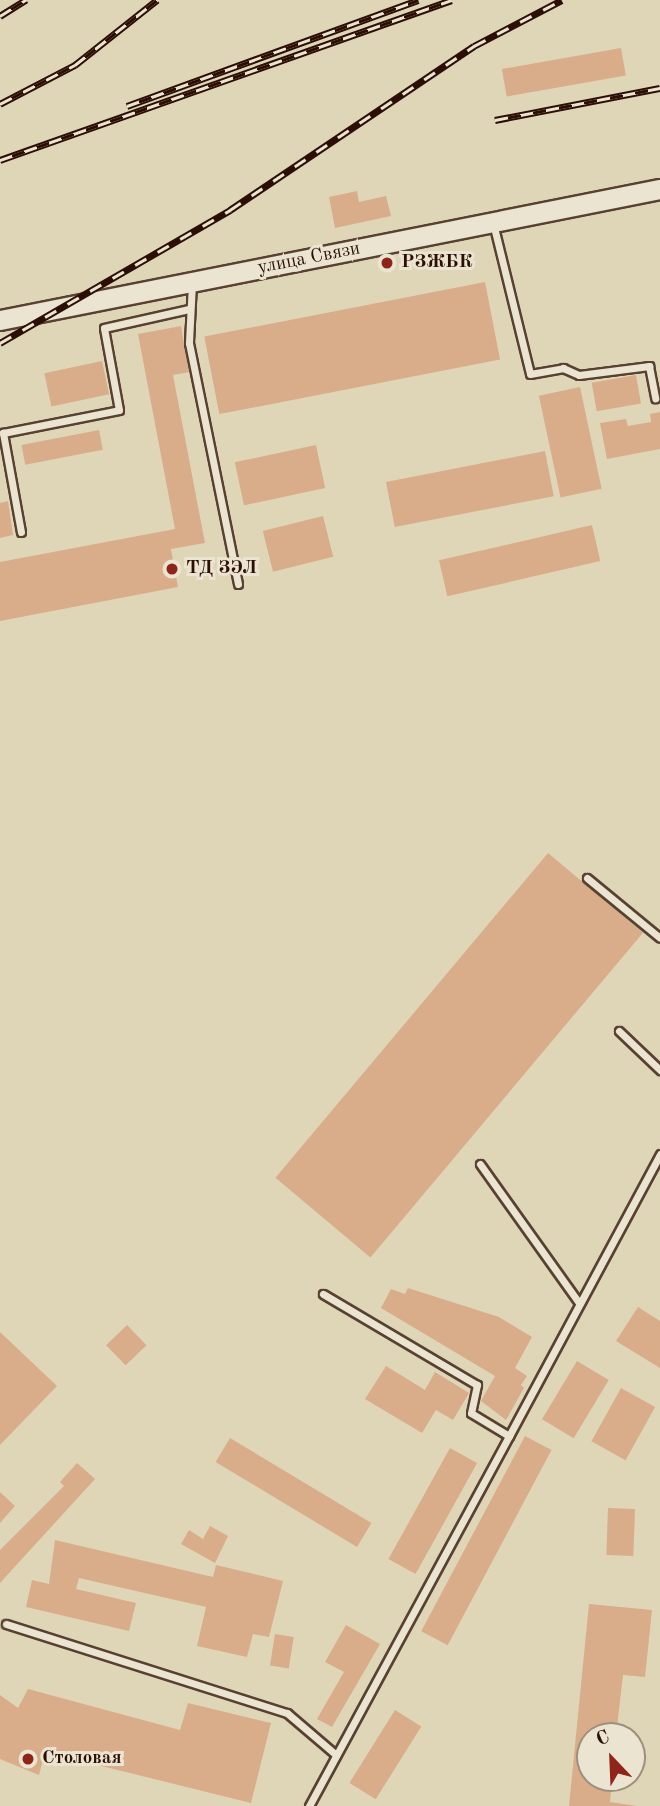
<!DOCTYPE html>
<meta charset="utf-8">
<style>
body{margin:0}
#map{position:relative;width:660px;height:1806px;overflow:hidden;background:#dfd6b8;font-family:"Old Standard TT",serif}
div>[style]{position:absolute}
[style*='--x']{left:calc(var(--x)*1px);top:calc(var(--y)*1px);width:calc(var(--w)*1px);rotate:calc(var(--a)*1deg)}
.building>*{inset:0;background:#d9ad89;transform-origin:0 0}
.roads{filter:drop-shadow(2px 0 #594131) drop-shadow(-2px 0 #594131) drop-shadow(0 2px #594131) drop-shadow(0 -2px #594131)}
.lane>*{height:7px;margin:-3.5px;padding:0 3.5px;transform-origin:3.5px;border-radius:3.5px;background:#eae4d1}
.secondary>*{height:19px;margin:-9.5px;padding:0 9.5px;transform-origin:9.5px;border-radius:9.5px;background:#eae4d1}
.rail>*{height:7px;margin-top:-3.5px;transform-origin:0;background:repeating-linear-gradient(90deg,#eae4d1 0 13px,#2c0f04 0 26px);box-sizing:border-box;border-block:2px solid #2c0f04}
.dots>*{width:19px;height:19px;translate:-50% -50%;box-sizing:border-box;border:4px solid #eae4d1;border-radius:50%}
span{translate:-50% -50%;white-space:nowrap;text-align:center;line-height:1.15;-webkit-text-stroke:6px #eae4d1;paint-order:stroke}
.street-label{font-size:19px;color:#2c0f04}
.poi-label{font-size:19px;color:#2c0f04;font-weight:700}
.left{translate:0 -50%;text-align:left}
.north{position:absolute;left:576px;top:1722px;width:70px;height:70px;box-sizing:border-box;background:#eae4d1;border:2px solid #9e8f7f;border-radius:50%;rotate:337deg;font-size:19px;font-weight:700;line-height:28px;text-align:center;color:#2c0f04}
.north::after{content:'';display:block;margin:auto;width:24px;height:32px;background:#8f2418;clip-path:polygon(50% 0,100% 100%,50% 72%,0 100%)}
</style>
<div id="map">
<div class="building">
<div style="left:621px;top:48px;width:28px;height:121px;rotate:80deg"></div>
<div style="clip-path:polygon(357px 191px,359px 202px,386px 196px,391px 216px,335px 228px,329px 197px)"></div>
<div style="left:485px;top:282px;width:79px;height:286px;rotate:79deg"></div>
<div style="clip-path:polygon(181px 326px,189px 372px,173px 375px,205px 543px,171px 549px,178px 587px,0 621px,0 562px,175px 529px,138px 334px)"></div>
<div style="left:102px;top:361px;width:34px;height:59px;rotate:78deg"></div>
<div style="left:636px;top:375px;width:29px;height:45px;rotate:80deg"></div>
<div style="left:580px;top:387px;width:104px;height:42px;rotate:78deg"></div>
<div style="clip-path:polygon(660px 412px,660px 449px,607px 459px,600px 423px,626px 419px,628px 426px,651px 422px,650px 414px)"></div>
<div style="left:99px;top:430px;width:20px;height:79px;rotate:79deg"></div>
<div style="left:316px;top:445px;width:44px;height:83px;rotate:78deg"></div>
<div style="left:545px;top:451px;width:46px;height:162px;rotate:79deg"></div>
<div style="clip-path:polygon(8px 501px,13px 535px,0 538px,0 503px)"></div>
<div style="left:323px;top:516px;width:42px;height:62px;rotate:76deg"></div>
<div style="left:592px;top:525px;width:37px;height:157px;rotate:77deg"></div>
<div style="left:548px;top:853px;width:124px;height:424px;rotate:40deg"></div>
<div style="clip-path:polygon(408px 1288px,499px 1317px,532px 1337px,515px 1368px,527px 1376px,521px 1385px,524px 1388px,506px 1420px,481px 1401px,495px 1376px,381px 1308px,391px 1289px,405px 1294px)"></div>
<div style="clip-path:polygon(638px 1307px,660px 1321px,660px 1368px,616px 1341px)"></div>
<div style="left:127px;top:1325px;width:28px;height:29px;rotate:46deg"></div>
<div style="clip-path:polygon(0 1332px,57px 1386px,0 1445px)"></div>
<div style="left:577px;top:1361px;width:37px;height:68px;rotate:31deg"></div>
<div style="clip-path:polygon(386px 1366px,425px 1390px,435px 1372px,469px 1393px,453px 1420px,436px 1410px,422px 1433px,365px 1399px)"></div>
<div style="left:621px;top:1388px;width:39px;height:61px;rotate:29deg"></div>
<div style="left:525px;top:1436px;width:30px;height:221px;rotate:28deg"></div>
<div style="left:230px;top:1438px;width:165px;height:28px;rotate:31deg"></div>
<div style="left:450px;top:1448px;width:31px;height:127px;rotate:29deg"></div>
<div style="clip-path:polygon(77px 1463px,95px 1479px,0 1583px,0 1550px,64px 1486px,60px 1482px)"></div>
<div style="clip-path:polygon(0 1492px,15px 1506px,0 1523px)"></div>
<div style="left:608px;top:1508px;width:27px;height:47px;rotate:2deg"></div>
<div style="clip-path:polygon(210px 1526px,228px 1536px,215px 1563px,181px 1544px,189px 1530px,203px 1539px)"></div>
<div style="clip-path:polygon(55px 1540px,213px 1577px,216px 1565px,283px 1581px,269px 1637px,253px 1634px,247px 1657px,197px 1646px,206px 1607px,79px 1578px,76px 1589px,136px 1603px,129px 1631px,26px 1607px,32px 1580px,49px 1584px)"></div>
<div style="clip-path:polygon(589px 1604px,652px 1610px,645px 1677px,623px 1675px,616px 1736px,590px 1736px,590px 1778px,612px 1778px,610px 1802px,637px 1806px,569px 1806px)"></div>
<div style="clip-path:polygon(346px 1625px,380px 1644px,332px 1727px,317px 1719px,344px 1672px,325px 1662px)"></div>
<div style="left:275px;top:1634px;width:19px;height:32px;rotate:9deg"></div>
<div style="clip-path:polygon(28px 1689px,180px 1730px,188px 1703px,271px 1723px,251px 1803px,45px 1752px,39px 1775px,0 1759px,0 1695px,18px 1708px)"></div>
<div style="left:395px;top:1710px;width:31px;height:86px;rotate:32deg"></div>
</div>
<div class="roads">
<div class="lane">
<div style="--x:493;--y:223;--w:155;--a:76.2"></div>
<div style="--x:530;--y:374;--w:34;--a:-10"></div>
<div style="--x:563;--y:368;--w:17;--a:24"></div>
<div style="--x:579;--y:375;--w:71;--a:-7.3"></div>
<div style="--x:649;--y:366;--w:33;--a:79"></div>
<div style="--x:192;--y:283;--w:60;--a:92.9"></div>
<div style="--x:189;--y:343;--w:246;--a:78.5"></div>
<div style="--x:21;--y:532;--w:101;--a:-100.3"></div>
<div style="--x:3;--y:433;--w:118;--a:-11.2"></div>
<div style="--x:119;--y:410;--w:83;--a:-100.4"></div>
<div style="--x:104;--y:328;--w:87;--a:-12.6"></div>
<div style="--x:587;--y:878;--w:94;--a:39.4"></div>
<div style="--x:619;--y:1031;--w:57;--a:43.6"></div>
<div style="--x:480;--y:1164;--w:171;--a:54.5"></div>
<div style="--x:509;--y:1436;--w:320;--a:-61.8"></div>
<div style="--x:6;--y:1624;--w:295;--a:17.6"></div>
<div style="--x:287;--y:1713;--w:63;--a:40.5"></div>
<div style="--x:309;--y:1806;--w:421;--a:-61.6"></div>
<div style="--x:509;--y:1436;--w:44;--a:-148.8"></div>
<div style="--x:471;--y:1413;--w:29;--a:-78"></div>
<div style="--x:477;--y:1385;--w:179;--a:-149.4"></div>
</div>
<div class="secondary">
<div style="--x:0;--y:320;--w:673;--a:-11.23"></div>
</div>
</div>
<div class="rail">
<div style="--x:0;--y:16;--w:31;--a:-32"></div>
<div style="--x:0;--y:104;--w:85;--a:-27.5"></div>
<div style="--x:75;--y:65;--w:105;--a:-38.4"></div>
<div style="--x:127;--y:106;--w:310;--a:-20"></div>
<div style="--x:495;--y:120;--w:168;--a:-11"></div>
<div style="--x:0;--y:160;--w:479;--a:-19.5"></div>
<div style="--x:0;--y:343;--w:266;--a:-30"></div>
<div style="--x:230;--y:210;--w:294;--a:-33.9"></div>
<div style="--x:474;--y:46;--w:99;--a:-27.6"></div>
</div>
<div class="dots">
<div style="left:387px;top:263px;background:#8f2418"></div>
<div style="left:172px;top:569px;background:#8f2418"></div>
<div style="left:28px;top:1759px;background:#8f2418"></div>
</div>
<div class="street-label">
<span style="left:309px;top:259px;rotate:-11deg">улица Связи</span>
</div>
<div class="poi-label">
<span class="left" style="left:401px;top:263px">РЗЖБК</span>
<span class="left" style="left:186px;top:569px">ТД ЗЭЛ</span>
<span class="left" style="left:42px;top:1759px">Столовая</span>
</div>
<div class="north">С</div>
</div>
